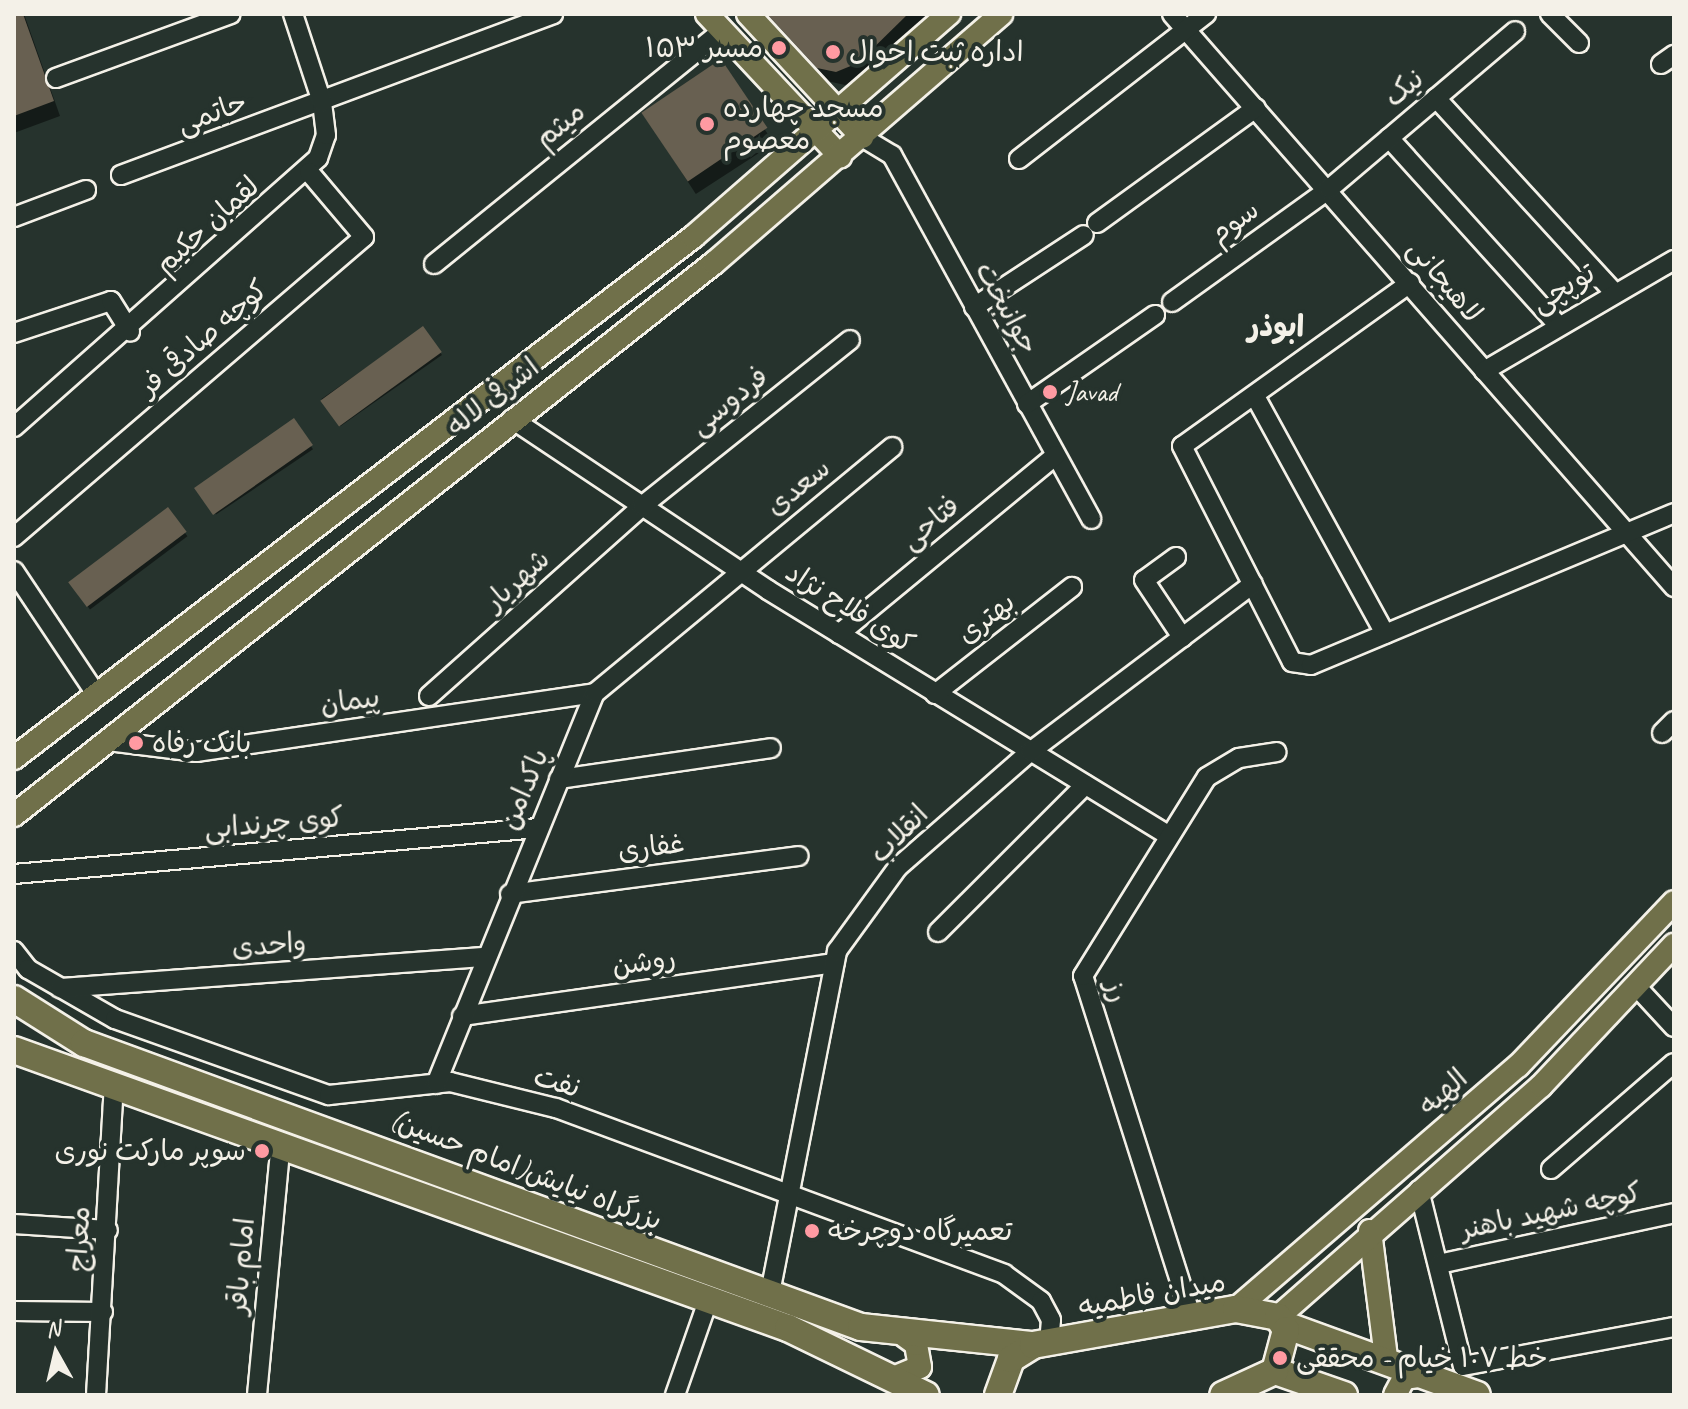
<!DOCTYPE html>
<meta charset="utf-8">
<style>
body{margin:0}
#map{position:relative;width:1688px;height:1409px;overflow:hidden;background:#26332d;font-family:Caveat,"Playpen Sans Arabic",sans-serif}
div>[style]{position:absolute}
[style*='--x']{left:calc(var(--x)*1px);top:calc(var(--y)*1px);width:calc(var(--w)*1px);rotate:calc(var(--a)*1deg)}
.shadow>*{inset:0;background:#0007;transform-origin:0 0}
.building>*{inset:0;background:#686051;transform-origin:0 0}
.roads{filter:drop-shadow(2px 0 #f4f1e8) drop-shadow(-2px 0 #f4f1e8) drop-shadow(0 2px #f4f1e8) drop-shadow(0 -2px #f4f1e8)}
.minor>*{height:18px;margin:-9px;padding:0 9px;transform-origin:9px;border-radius:9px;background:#26332d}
.major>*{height:22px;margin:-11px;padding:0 11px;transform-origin:11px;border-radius:11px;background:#70704a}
.highway>*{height:26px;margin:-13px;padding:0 13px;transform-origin:13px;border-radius:13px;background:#70704a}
.dots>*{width:22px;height:22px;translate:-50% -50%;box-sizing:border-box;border:4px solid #26332d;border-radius:50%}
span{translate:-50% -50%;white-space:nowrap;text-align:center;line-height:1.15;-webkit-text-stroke:8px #26332d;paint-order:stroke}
.poi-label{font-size:28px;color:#f4f1e8}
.right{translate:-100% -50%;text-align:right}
.left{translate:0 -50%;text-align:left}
.street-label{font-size:28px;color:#f4f1e8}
.neighbourhood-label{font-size:30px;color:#f4f1e8;font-weight:700}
.frame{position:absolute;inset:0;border:16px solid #f4f1e8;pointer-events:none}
.north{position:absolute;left:16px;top:1313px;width:80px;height:80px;-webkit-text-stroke:6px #26332d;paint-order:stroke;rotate:352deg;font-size:22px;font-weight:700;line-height:32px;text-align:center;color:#f4f1e8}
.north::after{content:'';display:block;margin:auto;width:28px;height:36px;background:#f4f1e8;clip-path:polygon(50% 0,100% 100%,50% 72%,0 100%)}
</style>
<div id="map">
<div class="shadow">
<div style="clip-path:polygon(14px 14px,24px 14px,60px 116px,14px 133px)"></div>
<div style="clip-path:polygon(761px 14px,930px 14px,866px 77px,845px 85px,827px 81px)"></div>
<div style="left:721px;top:62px;width:97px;height:93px;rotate:57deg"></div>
<div style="left:423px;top:328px;width:33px;height:124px;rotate:55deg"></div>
<div style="left:294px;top:421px;width:34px;height:117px;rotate:56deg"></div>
<div style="left:167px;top:509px;width:34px;height:122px;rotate:53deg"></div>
</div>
<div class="building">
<div style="clip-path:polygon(14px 14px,23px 14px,54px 101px,14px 116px)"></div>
<div style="clip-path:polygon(767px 14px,908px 14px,858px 63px,836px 72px,817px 68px)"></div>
<div style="left:721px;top:59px;width:83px;height:96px;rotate:56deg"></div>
<div style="left:423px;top:326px;width:32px;height:127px;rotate:54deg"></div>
<div style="left:294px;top:418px;width:33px;height:122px;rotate:55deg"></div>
<div style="left:168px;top:507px;width:31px;height:125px;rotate:53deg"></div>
</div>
<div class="roads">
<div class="minor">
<div style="--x:1172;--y:14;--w:762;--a:48.78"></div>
<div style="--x:1550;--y:14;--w:41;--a:45"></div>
<div style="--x:1661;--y:64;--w:16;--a:-35"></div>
<div style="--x:56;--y:78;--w:186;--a:-20.1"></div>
<div style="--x:1436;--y:98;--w:260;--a:47.5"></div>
<div style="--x:862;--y:137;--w:35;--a:31"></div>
<div style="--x:892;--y:155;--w:415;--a:61.3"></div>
<div style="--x:1389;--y:138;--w:251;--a:47.9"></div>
<div style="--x:1019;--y:159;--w:237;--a:-37.8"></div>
<div style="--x:121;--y:175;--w:461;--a:-20.4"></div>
<div style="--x:14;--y:217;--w:77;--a:-20.6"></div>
<div style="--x:1097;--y:223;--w:196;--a:-35.9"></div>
<div style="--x:434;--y:264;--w:370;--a:-39"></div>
<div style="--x:1410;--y:283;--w:280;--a:144.4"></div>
<div style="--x:1182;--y:446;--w:242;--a:63"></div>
<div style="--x:1292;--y:662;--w:19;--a:9"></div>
<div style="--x:1311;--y:665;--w:394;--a:-22.7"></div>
<div style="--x:1172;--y:302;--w:193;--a:-35.7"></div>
<div style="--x:1329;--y:189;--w:244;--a:-40.3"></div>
<div style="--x:974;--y:307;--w:131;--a:-33.2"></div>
<div style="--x:14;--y:333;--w:102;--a:-18.3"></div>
<div style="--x:111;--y:301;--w:36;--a:58"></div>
<div style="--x:1484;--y:371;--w:220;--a:-30.3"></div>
<div style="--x:1256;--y:398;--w:269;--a:61.3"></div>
<div style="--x:1027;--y:404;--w:156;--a:-34.8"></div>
<div style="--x:512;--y:419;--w:308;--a:33.7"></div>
<div style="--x:768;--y:590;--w:467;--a:31.5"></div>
<div style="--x:14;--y:427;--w:406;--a:-41.5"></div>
<div style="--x:318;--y:158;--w:24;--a:-71"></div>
<div style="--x:326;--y:135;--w:33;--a:-97"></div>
<div style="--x:322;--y:102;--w:93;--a:-108.2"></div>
<div style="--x:14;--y:537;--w:461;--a:-40.6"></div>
<div style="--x:364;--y:237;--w:85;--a:-130.2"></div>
<div style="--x:1176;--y:557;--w:39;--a:144"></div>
<div style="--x:1144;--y:580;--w:69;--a:56.3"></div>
<div style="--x:14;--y:571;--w:148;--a:56.3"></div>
<div style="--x:839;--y:634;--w:281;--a:-39.5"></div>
<div style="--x:935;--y:694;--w:174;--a:-38"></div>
<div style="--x:429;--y:696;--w:285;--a:-41.7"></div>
<div style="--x:642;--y:506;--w:266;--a:-38.6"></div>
<div style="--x:1662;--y:733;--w:17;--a:-45"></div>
<div style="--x:116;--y:742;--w:81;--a:7.1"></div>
<div style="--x:196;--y:752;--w:403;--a:-8.4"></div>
<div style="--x:559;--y:779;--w:214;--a:-8.3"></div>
<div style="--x:14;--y:874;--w:526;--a:-5.02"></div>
<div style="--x:510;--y:894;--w:291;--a:-7.5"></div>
<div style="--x:938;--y:932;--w:208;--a:-45"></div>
<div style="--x:14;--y:951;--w:23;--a:52"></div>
<div style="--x:28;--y:969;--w:100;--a:29.9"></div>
<div style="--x:115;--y:1019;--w:227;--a:19.6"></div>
<div style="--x:329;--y:1095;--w:122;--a:-6.1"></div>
<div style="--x:450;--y:1082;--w:109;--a:13.8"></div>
<div style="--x:556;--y:1108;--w:478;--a:20.3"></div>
<div style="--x:1004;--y:1274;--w:46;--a:36.1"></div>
<div style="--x:1041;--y:1301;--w:21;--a:62"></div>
<div style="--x:1051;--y:1320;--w:23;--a:95"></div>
<div style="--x:1636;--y:986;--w:56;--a:47.2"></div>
<div style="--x:60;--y:988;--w:425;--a:-4.2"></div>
<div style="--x:462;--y:1016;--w:376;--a:-8.1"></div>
<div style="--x:436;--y:1084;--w:422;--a:-67.9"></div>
<div style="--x:595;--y:693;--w:386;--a:-39.6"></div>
<div style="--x:1551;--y:1169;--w:162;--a:-40.8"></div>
<div style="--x:1419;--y:1190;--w:181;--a:76"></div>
<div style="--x:1463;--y:1366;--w:215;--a:-10.5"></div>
<div style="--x:14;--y:1224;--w:94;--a:3.7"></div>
<div style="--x:1439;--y:1264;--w:240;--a:-12.2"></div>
<div style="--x:770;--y:1293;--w:349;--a:-78.9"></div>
<div style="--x:837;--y:951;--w:104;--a:-54"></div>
<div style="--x:898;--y:867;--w:175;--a:-41.1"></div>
<div style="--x:1030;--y:752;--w:279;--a:-37"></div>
<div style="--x:14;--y:1311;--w:89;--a:0.6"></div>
<div style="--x:1192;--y:1319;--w:360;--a:-107.6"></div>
<div style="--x:1083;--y:976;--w:234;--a:-58.1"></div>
<div style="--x:1207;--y:777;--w:37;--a:-31"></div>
<div style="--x:1239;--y:758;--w:38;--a:-9"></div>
<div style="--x:96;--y:1395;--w:311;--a:-86.7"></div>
<div style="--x:257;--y:1395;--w:253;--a:-84.6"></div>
<div style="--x:675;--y:1395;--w:100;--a:-70.7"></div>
</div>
<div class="major">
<div style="--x:707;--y:14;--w:195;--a:46.9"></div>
<div style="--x:748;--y:14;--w:168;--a:47.2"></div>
<div style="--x:14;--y:758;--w:856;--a:-37.5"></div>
<div style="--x:693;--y:237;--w:340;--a:-41.1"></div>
<div style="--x:14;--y:815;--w:891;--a:-38.26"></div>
<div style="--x:714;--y:263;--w:380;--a:-40.9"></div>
<div style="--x:1370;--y:1231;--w:128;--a:82.8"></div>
<div style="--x:1236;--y:1309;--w:372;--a:-40.8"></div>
<div style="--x:1518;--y:1066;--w:226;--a:-46.4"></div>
<div style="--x:1278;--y:1317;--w:350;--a:-41.3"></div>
<div style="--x:1541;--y:1086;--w:194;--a:-46.7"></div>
<div style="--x:896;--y:1377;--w:26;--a:-23"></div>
<div style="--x:920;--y:1367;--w:23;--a:-100"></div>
<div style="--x:916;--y:1344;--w:14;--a:-144"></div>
<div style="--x:1395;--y:1395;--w:19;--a:-62"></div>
<div style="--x:1404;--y:1378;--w:21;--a:-8"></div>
</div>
<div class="highway">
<div style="--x:14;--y:999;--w:83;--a:32.2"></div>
<div style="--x:84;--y:1043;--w:827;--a:20.08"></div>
<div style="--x:861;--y:1327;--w:173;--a:6"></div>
<div style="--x:14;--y:1050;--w:822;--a:19.76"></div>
<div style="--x:788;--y:1328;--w:153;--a:25.9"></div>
<div style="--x:1285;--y:1325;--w:204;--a:20"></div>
<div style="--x:1275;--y:1371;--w:73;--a:19.2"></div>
<div style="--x:998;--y:1395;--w:38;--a:-70"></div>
<div style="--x:1011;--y:1359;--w:26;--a:-32"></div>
<div style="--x:1033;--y:1345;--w:206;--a:-10.1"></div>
<div style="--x:1236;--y:1309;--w:43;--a:10.8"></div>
<div style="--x:1278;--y:1317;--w:15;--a:58"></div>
<div style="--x:1286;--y:1330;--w:42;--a:105"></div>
<div style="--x:1275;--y:1371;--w:57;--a:155.2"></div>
</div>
</div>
<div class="dots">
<div style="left:779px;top:48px;background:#ff9aa2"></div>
<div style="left:833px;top:52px;background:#ff9aa2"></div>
<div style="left:707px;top:124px;background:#ff9aa2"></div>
<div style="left:1050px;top:392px;background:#ff9aa2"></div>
<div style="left:136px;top:743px;background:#ff9aa2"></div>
<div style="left:262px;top:1151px;background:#ff9aa2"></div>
<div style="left:812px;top:1231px;background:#ff9aa2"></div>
<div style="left:1280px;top:1358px;background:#ff9aa2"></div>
</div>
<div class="poi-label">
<span class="right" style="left:763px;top:48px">مسیر ۱۵۳</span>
<span class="left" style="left:849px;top:52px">اداره ثبت احوال</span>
<span class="left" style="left:723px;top:124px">مسجد چهارده<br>معصوم</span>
<span class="left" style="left:1066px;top:392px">Javad</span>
<span class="left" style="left:152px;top:743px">بانک رفاه</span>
<span class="right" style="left:246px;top:1151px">سوپر مارکت نوری</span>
<span class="left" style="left:828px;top:1231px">تعمیرگاه دوچرخه</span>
<span class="left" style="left:1296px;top:1358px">خط ۱۰۷ خیام - محققی</span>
</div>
<div class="street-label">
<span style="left:1404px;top:88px;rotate:-40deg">نیک</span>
<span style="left:212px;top:113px;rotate:-20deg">حاتمی</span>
<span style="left:560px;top:125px;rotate:-39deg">میثم</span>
<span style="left:1234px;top:222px;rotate:-36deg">سوم</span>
<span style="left:207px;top:225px;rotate:-42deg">لقمان حکیم</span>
<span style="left:1445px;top:281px;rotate:50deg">لاهیجانی</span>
<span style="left:1563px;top:288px;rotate:-31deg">توپچی</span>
<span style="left:1007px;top:308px;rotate:61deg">جوانبخت</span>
<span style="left:203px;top:338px;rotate:-41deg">کوچه صادقی فر</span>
<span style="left:493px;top:397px;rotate:-38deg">اشرفی لاله</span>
<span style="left:729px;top:401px;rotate:-39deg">فردوسی</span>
<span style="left:798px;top:487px;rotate:-39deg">سعدی</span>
<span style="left:930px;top:523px;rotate:-40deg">فتاحی</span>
<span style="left:517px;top:580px;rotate:-42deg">شهریار</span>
<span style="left:850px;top:608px;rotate:32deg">کوی فلاح نژاد</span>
<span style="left:986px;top:618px;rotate:-38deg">بهتری</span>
<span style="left:350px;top:701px;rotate:-8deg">پیمان</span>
<span style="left:524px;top:789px;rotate:-67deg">پاکدامن</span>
<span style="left:274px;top:823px;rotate:-5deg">کوی چرندابی</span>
<span style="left:899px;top:834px;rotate:-45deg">انقلاب</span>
<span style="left:651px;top:847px;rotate:-7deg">غفاری</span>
<span style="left:269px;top:945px;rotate:-4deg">واحدی</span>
<span style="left:644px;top:962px;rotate:-8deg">روشن</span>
<span style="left:1117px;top:991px;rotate:72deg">رز</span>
<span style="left:557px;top:1082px;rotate:17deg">نفت</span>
<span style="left:1443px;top:1092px;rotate:-41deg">الهیه</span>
<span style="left:526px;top:1170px;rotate:21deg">بزرگراه نیایش(امام حسین)</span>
<span style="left:1551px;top:1211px;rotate:-12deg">کوچه شهید باهنر</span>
<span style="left:79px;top:1239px;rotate:-87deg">معراج</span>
<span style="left:241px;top:1266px;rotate:-85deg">امام باقر</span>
<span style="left:1152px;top:1294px;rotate:-10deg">میدان فاطمیه</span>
</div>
<div class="neighbourhood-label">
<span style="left:1276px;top:326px">ابوذر</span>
</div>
<div class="frame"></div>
<div class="north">N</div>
</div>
